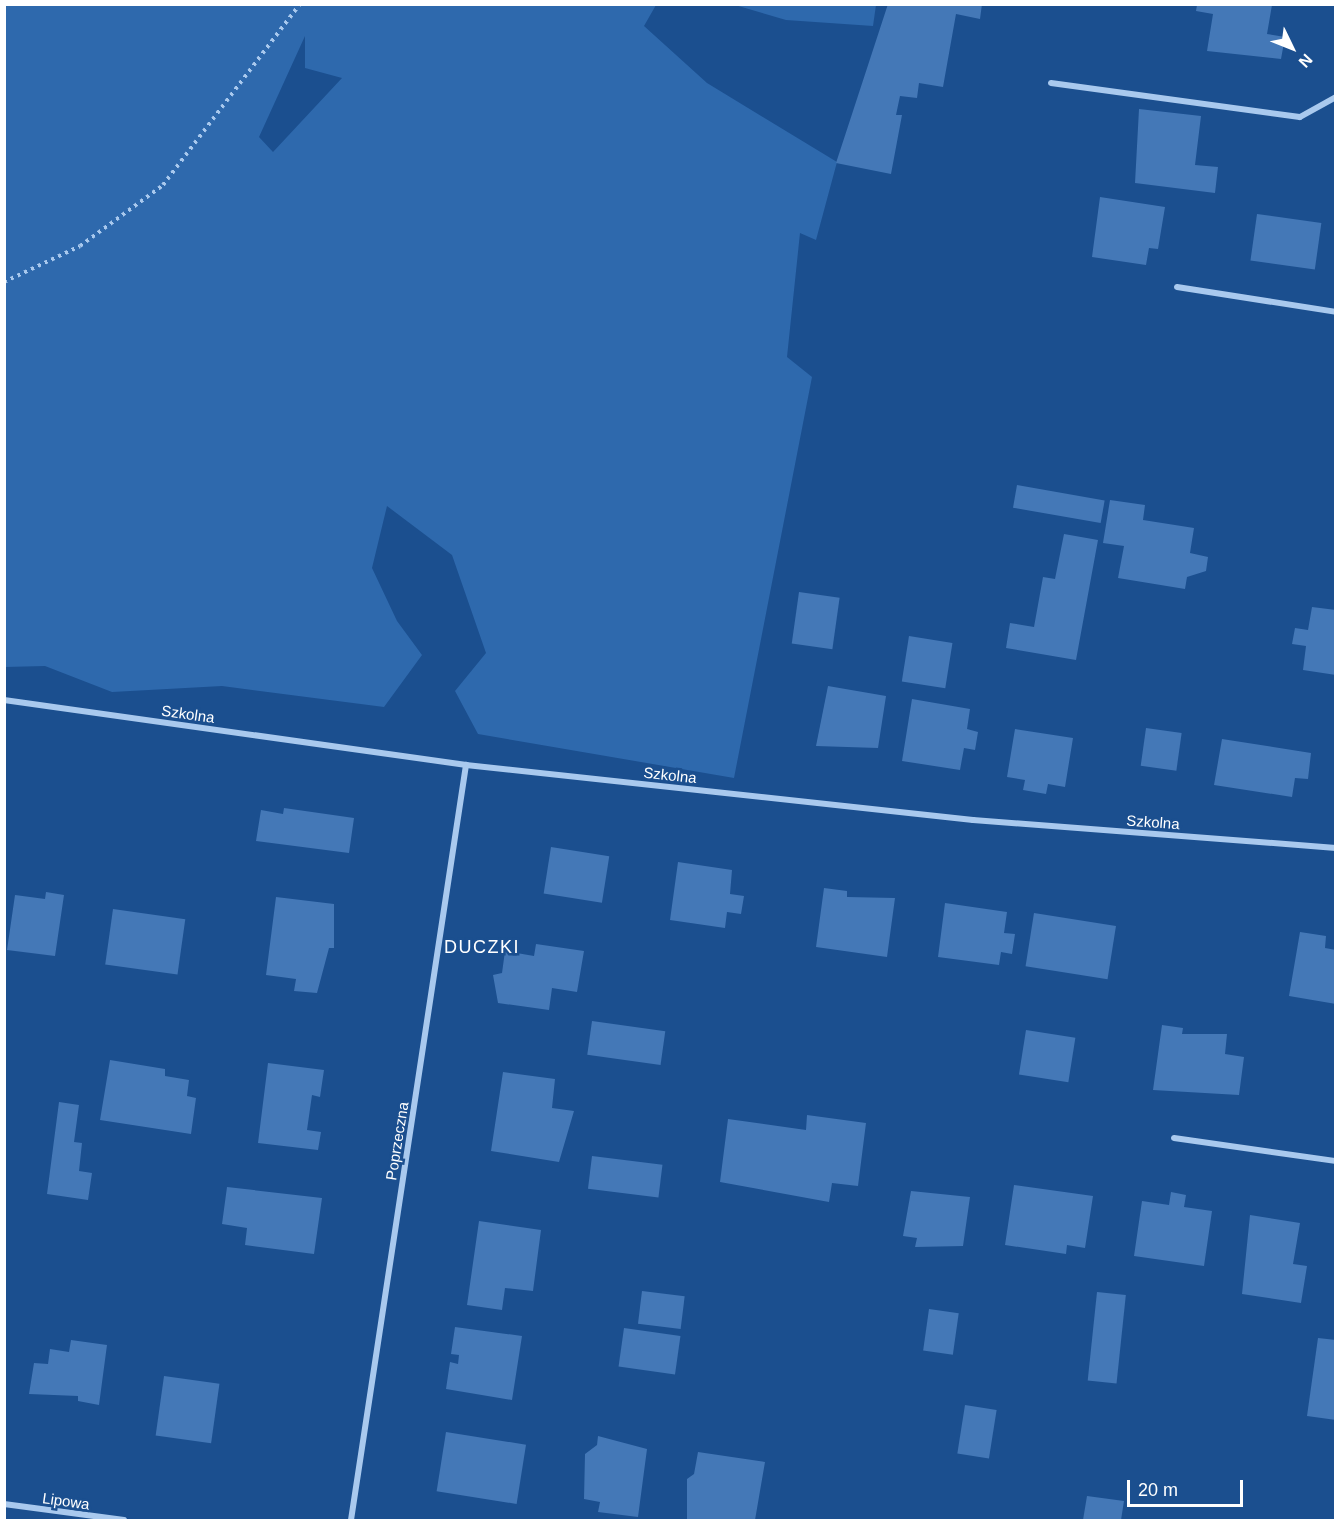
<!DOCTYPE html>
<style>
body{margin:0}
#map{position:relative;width:1340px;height:1525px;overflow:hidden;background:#1b4f8f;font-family:Arial,sans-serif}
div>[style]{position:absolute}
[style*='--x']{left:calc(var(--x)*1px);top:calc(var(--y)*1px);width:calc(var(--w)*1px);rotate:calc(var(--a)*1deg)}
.green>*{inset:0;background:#2e69ad}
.building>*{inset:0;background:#4478b7;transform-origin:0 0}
.path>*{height:4px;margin-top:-2px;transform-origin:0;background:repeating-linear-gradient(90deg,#a9c9ee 0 3px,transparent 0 7.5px)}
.minor>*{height:6px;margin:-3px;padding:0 3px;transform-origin:3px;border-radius:3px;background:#a9c9ee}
span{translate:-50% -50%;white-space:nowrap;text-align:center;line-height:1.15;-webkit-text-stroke:5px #1b4f8f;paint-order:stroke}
.street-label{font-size:15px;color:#fff}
.quarter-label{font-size:18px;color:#fff;letter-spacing:1.5px}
.frame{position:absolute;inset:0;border:6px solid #fff;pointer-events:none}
.north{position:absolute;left:1262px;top:18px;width:60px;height:60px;-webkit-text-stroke:4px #1b4f8f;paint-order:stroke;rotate:133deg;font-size:16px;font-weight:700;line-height:24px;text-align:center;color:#fff}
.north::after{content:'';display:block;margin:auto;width:21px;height:27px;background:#fff;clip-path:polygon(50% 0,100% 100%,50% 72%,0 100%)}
.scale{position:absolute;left:1127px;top:1480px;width:116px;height:27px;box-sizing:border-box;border:3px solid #fff;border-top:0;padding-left:8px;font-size:18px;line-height:21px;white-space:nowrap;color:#fff;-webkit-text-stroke:4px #1b4f8f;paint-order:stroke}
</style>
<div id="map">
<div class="green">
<div style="clip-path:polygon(evenodd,4px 5px,656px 5px,644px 26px,707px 83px,837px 162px,816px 240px,800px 233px,787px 357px,812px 377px,734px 778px,478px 734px,455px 691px,486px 653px,452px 555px,387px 506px,372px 568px,397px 621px,422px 655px,384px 707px,222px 686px,112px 692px,45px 666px,5px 667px,4px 5px,305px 36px,305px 68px,342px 78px,273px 152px,259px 137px,305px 36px)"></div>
<div style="clip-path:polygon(735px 5px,876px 5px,873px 26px,786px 20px)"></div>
</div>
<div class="building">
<div style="clip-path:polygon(888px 4px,982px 4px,980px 19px,956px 14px,943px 87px,919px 83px,917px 98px,900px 96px,896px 115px,902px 115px,891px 174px,836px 163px)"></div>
<div style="clip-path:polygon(1197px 5px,1272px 5px,1267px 34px,1285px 37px,1281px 59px,1207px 51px,1213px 14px,1196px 11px)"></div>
<div style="clip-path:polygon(1139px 109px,1201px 116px,1195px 165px,1218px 167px,1215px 193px,1135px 183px)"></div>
<div style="clip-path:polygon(1100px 197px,1165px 207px,1158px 249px,1149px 248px,1146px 265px,1092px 257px)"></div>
<div style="left:1257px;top:214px;width:65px;height:47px;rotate:8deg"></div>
<div style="left:1017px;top:485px;width:89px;height:23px;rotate:10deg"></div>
<div style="clip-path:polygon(1110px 500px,1145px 505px,1143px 520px,1194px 528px,1190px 553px,1208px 557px,1206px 571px,1187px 577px,1185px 589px,1118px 578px,1124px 546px,1103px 543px)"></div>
<div style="clip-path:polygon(1064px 534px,1098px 540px,1076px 660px,1006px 648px,1010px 623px,1034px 627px,1043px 577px,1055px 579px)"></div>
<div style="left:799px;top:592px;width:41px;height:52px;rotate:8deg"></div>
<div style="clip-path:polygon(1312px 607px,1336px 610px,1336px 675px,1303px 670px,1306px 646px,1292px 644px,1295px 628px,1308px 630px)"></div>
<div style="left:909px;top:636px;width:44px;height:46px;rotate:9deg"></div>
<div style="clip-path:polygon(828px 686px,886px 696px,878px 748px,816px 746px)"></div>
<div style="clip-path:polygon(912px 699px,970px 709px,967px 729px,978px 732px,975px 750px,964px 748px,960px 770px,902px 761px)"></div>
<div style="left:1146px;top:728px;width:36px;height:38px;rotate:8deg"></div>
<div style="clip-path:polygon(1015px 729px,1073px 738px,1065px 787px,1048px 784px,1046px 794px,1023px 790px,1025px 780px,1007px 777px)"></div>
<div style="clip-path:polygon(1222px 739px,1311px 753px,1308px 779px,1295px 778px,1292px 797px,1214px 785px)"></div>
<div style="clip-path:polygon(284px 808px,354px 818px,349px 853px,256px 841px,261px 810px,283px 814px)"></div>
<div style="left:551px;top:847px;width:59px;height:47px;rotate:9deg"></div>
<div style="clip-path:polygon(678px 862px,732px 870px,730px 894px,744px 896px,741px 914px,727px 912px,725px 928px,670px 920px)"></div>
<div style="clip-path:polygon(824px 888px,847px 891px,847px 897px,895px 898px,887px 957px,816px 947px)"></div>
<div style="clip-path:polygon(46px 892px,64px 895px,55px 956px,7px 950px,15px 895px,45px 899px)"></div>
<div style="clip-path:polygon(276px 897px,334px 904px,334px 948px,329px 948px,317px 993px,294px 991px,296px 979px,266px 975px)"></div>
<div style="clip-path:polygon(945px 903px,1007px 912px,1004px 933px,1015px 934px,1012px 954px,1001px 952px,999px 965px,938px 957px)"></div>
<div style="left:113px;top:909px;width:73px;height:56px;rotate:8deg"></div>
<div style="left:1034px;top:913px;width:83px;height:54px;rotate:9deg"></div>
<div style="clip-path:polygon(1300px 932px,1326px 936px,1325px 948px,1336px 950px,1336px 1004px,1289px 996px)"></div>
<div style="clip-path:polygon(536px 944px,584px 951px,577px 992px,552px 988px,549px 1010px,498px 1003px,493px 975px,502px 973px,505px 951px,534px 956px)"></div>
<div style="left:592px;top:1021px;width:74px;height:34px;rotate:8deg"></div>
<div style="clip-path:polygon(1162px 1025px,1183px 1028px,1182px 1034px,1227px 1034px,1225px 1054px,1244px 1057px,1239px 1095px,1153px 1090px)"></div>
<div style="left:1026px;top:1030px;width:50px;height:45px;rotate:9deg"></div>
<div style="clip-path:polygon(110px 1060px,165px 1069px,165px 1076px,189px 1080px,187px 1096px,196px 1098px,191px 1134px,100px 1120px)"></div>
<div style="clip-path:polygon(268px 1063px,324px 1070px,320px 1097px,312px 1095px,307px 1130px,321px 1132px,318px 1150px,258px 1143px)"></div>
<div style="clip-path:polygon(503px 1072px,555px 1079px,552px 1108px,574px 1111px,559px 1162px,491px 1151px)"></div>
<div style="clip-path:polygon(59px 1102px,79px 1105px,74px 1142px,82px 1143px,79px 1171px,92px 1173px,88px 1200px,47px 1194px)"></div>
<div style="clip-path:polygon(807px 1115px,866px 1123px,858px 1186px,832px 1183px,829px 1202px,720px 1182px,728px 1119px,806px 1130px)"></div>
<div style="left:592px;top:1156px;width:71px;height:33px;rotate:7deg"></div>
<div style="clip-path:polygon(1014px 1185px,1093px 1196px,1085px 1248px,1067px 1245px,1066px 1254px,1005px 1245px)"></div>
<div style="clip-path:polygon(227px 1187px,322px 1198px,314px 1254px,245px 1245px,247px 1228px,222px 1224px)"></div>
<div style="clip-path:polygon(911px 1191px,970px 1197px,963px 1246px,915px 1247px,917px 1238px,903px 1236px)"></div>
<div style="clip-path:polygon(1171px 1192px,1186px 1195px,1184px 1207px,1212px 1211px,1204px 1266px,1134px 1256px,1142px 1201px,1169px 1205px)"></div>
<div style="clip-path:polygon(1250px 1215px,1300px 1223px,1293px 1264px,1307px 1266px,1301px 1303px,1242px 1294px)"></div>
<div style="clip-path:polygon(479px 1221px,541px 1230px,533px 1291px,505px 1288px,502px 1310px,467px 1305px)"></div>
<div style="left:642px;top:1291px;width:43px;height:33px;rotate:7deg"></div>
<div style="left:1097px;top:1292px;width:29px;height:89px;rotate:6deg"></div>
<div style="left:929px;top:1309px;width:30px;height:42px;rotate:8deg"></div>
<div style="clip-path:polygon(455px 1327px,522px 1336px,512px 1400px,446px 1389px,450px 1362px,458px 1364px,459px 1355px,451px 1354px)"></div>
<div style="left:624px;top:1328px;width:57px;height:39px;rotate:8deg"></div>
<div style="clip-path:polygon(1318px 1338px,1336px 1340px,1336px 1420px,1307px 1416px)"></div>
<div style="clip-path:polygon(71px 1340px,107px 1345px,99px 1405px,78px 1401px,78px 1396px,29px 1394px,34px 1363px,48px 1364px,50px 1349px,69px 1352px)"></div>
<div style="left:164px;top:1376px;width:56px;height:60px;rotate:8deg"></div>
<div style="left:965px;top:1405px;width:32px;height:49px;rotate:9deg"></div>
<div style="left:446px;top:1432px;width:81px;height:60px;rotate:9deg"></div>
<div style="clip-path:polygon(598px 1436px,647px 1449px,638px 1517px,598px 1512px,600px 1502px,584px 1499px,585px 1454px,597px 1445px)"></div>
<div style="clip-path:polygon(698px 1452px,765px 1462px,755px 1520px,687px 1520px,687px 1479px,694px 1474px)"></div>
<div style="clip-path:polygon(1087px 1496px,1124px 1501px,1121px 1520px,1083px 1520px)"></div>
</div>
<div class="path">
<div style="--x:4;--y:282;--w:84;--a:-25.3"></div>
<div style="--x:80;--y:246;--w:103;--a:-36.3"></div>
<div style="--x:163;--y:185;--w:227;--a:-52.9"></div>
</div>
<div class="minor">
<div style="--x:1051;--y:83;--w:251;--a:7.8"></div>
<div style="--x:1300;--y:117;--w:41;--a:-29.1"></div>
<div style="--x:1177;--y:287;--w:161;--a:8.9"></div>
<div style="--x:4;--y:700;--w:467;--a:8"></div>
<div style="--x:466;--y:765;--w:510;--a:6.19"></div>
<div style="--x:973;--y:820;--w:364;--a:4.4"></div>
<div style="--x:1174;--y:1138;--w:164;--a:8.1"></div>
<div style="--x:4;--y:1504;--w:121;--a:7.6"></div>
<div style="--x:351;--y:1520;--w:764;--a:-81.34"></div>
</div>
<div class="street-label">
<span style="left:188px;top:714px;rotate:8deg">Szkolna</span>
<span style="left:670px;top:775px;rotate:6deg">Szkolna</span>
<span style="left:1153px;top:822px;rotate:4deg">Szkolna</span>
<span style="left:397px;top:1141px;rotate:-81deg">Poprzeczna</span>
<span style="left:66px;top:1501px;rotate:8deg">Lipowa</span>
</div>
<div class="quarter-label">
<span style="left:482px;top:947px">DUCZKI</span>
</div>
<div class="frame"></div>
<div class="north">N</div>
<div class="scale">20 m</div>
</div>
